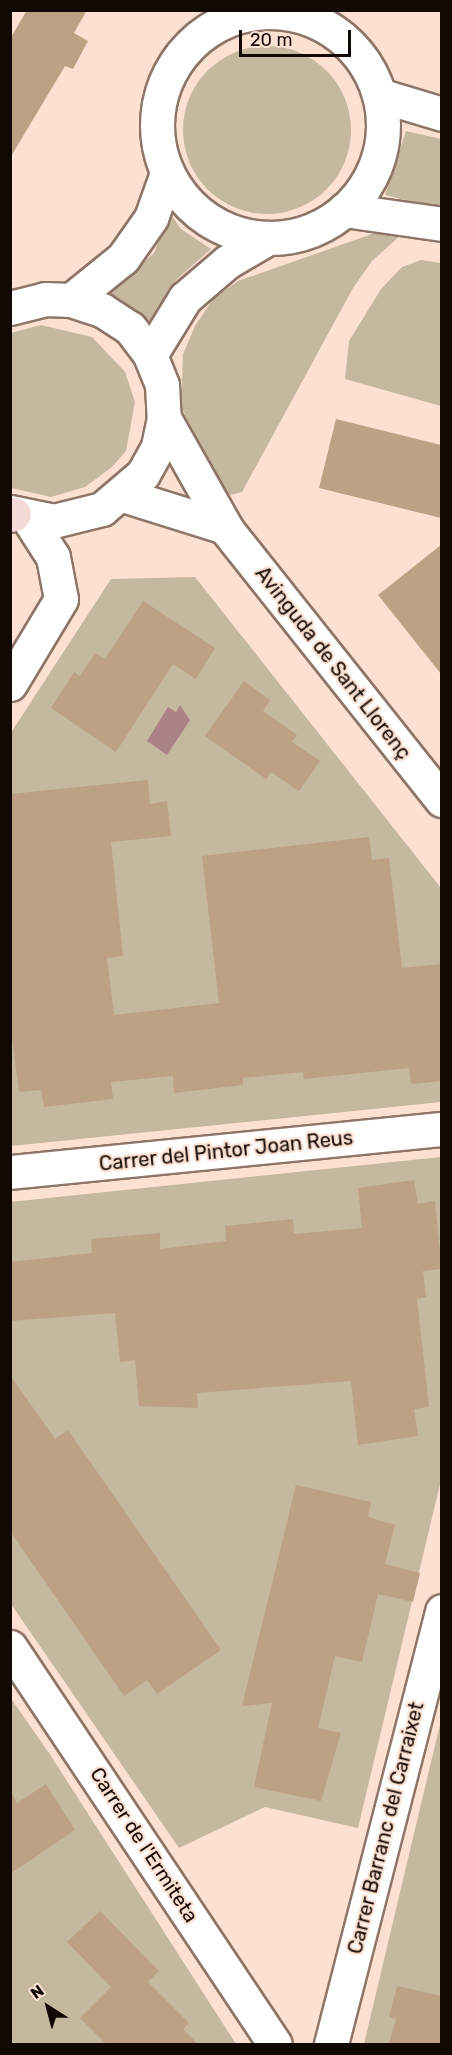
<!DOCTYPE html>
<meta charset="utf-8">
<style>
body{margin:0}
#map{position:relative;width:452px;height:2055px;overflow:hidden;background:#fce0d2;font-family:Rubik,sans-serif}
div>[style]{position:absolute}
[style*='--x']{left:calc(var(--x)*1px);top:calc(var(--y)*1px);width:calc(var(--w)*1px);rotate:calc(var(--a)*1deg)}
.green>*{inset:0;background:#c4b89f}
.round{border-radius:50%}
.water>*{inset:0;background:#ab8285}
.building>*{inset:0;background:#bda185}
.roads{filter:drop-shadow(2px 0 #8d7568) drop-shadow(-2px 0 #8d7568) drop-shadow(0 2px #8d7568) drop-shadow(0 -2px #8d7568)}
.minor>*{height:33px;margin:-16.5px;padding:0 16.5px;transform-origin:16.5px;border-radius:16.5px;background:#fff}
.tertiary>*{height:33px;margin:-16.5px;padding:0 16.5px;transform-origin:16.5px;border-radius:16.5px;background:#fff}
.tertiary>.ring{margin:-16.5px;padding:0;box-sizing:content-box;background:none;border:33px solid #fff;border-radius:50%}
.secondary>*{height:33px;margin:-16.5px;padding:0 16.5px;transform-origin:16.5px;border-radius:16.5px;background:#f3dad6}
span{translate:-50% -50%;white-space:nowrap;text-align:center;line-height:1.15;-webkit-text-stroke:4.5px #fce0d2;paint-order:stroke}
.street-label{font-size:20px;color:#120905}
.frame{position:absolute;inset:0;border:12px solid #120905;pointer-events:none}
.north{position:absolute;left:18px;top:1977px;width:60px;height:60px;-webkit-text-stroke:4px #fce0d2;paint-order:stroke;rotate:324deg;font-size:16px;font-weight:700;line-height:24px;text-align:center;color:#120905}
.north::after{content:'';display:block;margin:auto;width:21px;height:27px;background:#120905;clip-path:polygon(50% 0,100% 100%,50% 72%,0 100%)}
.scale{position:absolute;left:239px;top:30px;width:112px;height:27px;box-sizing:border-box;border:3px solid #120905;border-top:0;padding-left:8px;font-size:18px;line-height:21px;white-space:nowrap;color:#120905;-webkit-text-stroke:4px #fce0d2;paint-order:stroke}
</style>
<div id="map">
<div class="green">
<div class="round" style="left:183px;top:46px;width:168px;height:168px"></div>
<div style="clip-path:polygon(406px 131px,441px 139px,441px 209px,385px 195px)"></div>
<div style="clip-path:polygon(169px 212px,181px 229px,211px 249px,176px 280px,149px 330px,108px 295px,154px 253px)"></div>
<div style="clip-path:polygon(372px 234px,402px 234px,372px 261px,353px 288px,242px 492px,230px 495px,209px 469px,181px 406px,183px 354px,195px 326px,213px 299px,238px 281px)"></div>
<div style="clip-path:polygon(421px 260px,441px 263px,441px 406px,345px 379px,349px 341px,381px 289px,402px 267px)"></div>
<div style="clip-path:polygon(41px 325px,92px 337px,125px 372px,135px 402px,126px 451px,112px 467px,85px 487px,51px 497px,11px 488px,11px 333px)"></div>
<div style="clip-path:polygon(195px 577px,441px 888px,441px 1102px,11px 1146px,10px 734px,111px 579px)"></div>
<div style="clip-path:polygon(441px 1157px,441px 1480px,358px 1828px,265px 1807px,179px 1848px,11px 1604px,10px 1202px)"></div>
<div style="clip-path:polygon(10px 1697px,49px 1753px,236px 2044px,11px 2044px)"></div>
<div style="clip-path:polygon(441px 1720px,441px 2044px,364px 2044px,382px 1968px)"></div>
</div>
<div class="water">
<div style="clip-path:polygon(180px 705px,190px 720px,167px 755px,147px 741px,168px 707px,176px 712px)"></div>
</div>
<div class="building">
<div style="clip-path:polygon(27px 10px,87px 10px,74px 33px,88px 41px,73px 69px,65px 66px,10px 158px,10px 39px)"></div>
<div style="clip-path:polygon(336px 419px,441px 445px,441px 518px,319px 488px)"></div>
<div style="clip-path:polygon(441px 545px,441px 674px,378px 595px)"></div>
<div style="clip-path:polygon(143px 601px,215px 648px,196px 679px,173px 664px,116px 752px,51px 708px,74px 672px,80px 676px,95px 653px,105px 659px)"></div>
<div style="clip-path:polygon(244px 681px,270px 700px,263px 711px,297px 735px,292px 742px,320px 761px,299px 791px,271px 772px,266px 779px,205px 736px)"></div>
<div style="clip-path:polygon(148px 780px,150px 804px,167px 801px,171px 836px,111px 842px,123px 956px,107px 958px,114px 1015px,219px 1003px,202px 856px,369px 837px,372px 860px,389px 858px,402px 968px,441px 964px,441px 1081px,411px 1084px,409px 1068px,304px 1079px,303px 1072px,243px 1078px,243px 1085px,174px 1093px,173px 1076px,111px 1082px,113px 1099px,44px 1107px,41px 1090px,19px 1092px,10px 1022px,10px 794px)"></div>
<div style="clip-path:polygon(414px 1180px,418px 1204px,435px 1201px,441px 1263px,441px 1269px,423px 1271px,426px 1297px,417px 1299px,429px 1407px,414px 1409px,418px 1436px,358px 1445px,351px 1381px,197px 1393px,198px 1408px,139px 1406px,135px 1360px,120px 1362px,115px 1313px,10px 1321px,10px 1262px,92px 1253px,91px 1239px,160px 1233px,160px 1249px,226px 1241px,225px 1226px,293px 1219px,294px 1234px,362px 1228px,358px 1188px)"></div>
<div style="clip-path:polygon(10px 1375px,55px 1439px,68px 1430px,221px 1650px,157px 1694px,147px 1680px,124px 1696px,10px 1531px)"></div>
<div style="clip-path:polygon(296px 1485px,371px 1502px,368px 1517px,395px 1525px,385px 1564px,420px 1573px,413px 1602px,378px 1594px,362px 1662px,335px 1656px,318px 1728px,341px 1733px,321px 1801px,254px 1787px,272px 1703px,242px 1706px)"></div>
<div style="clip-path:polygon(46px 1784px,75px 1830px,10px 1874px,10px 1790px,17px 1803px)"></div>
<div style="clip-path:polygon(100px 1911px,159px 1971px,148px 1982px,189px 2023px,183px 2029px,198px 2044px,106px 2044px,80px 2018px,111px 1987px,67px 1942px)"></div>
<div style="clip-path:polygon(397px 1986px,441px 1996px,441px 2044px,389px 2044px,396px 2019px,389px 2017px)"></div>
</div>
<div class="roads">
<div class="minor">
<div style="--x:10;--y:684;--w:99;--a:-59"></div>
<div style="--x:61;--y:599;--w:43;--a:-100.8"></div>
<div style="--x:53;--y:557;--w:46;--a:-122.7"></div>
<div style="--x:10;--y:1172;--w:434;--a:-5.7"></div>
<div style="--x:10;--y:1647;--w:477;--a:56.3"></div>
<div style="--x:331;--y:2044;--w:447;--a:-75.6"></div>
</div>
<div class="tertiary">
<div class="ring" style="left:157px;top:12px;width:193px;height:193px"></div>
<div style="--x:379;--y:95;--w:66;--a:16.8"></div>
<div style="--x:344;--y:210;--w:99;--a:8.1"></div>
<div style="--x:71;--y:300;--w:67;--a:-38.9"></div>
<div style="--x:123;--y:258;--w:49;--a:-55"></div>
<div style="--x:151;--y:218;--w:48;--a:-70.4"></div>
<div style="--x:10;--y:308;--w:36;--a:-14"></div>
<div style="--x:45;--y:299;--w:26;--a:2"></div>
<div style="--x:71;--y:300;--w:33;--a:18"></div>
<div style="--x:102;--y:310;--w:33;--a:33"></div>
<div style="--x:130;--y:328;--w:34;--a:53"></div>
<div style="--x:150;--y:355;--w:32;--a:68"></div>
<div style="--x:162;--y:385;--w:33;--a:87"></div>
<div style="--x:164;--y:418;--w:30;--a:102"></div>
<div style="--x:158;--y:447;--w:31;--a:119"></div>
<div style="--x:143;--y:474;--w:54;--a:139.5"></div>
<div style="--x:102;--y:509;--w:49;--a:166"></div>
<div style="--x:54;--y:521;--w:45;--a:-168.4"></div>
<div style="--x:150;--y:355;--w:67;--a:-58.4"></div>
<div style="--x:185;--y:298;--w:55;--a:-40.6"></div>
<div style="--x:227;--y:262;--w:48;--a:-30.3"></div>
<div style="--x:164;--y:418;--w:129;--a:60.6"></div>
<div style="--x:227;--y:530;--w:345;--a:51.5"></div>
<div style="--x:123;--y:495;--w:107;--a:17.4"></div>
</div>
<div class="secondary">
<div style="--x:10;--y:515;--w:4;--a:-14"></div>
</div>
</div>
<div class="street-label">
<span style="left:333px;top:663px;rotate:52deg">Avinguda de Sant Llorenç</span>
<span style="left:226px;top:1151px;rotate:-6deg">Carrer del Pintor Joan Reus</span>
<span style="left:386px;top:1828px;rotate:-76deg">Carrer Barranc del Carraixet</span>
<span style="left:144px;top:1845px;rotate:57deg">Carrer de l'Ermiteta</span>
</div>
<div class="frame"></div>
<div class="north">N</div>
<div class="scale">20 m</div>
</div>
